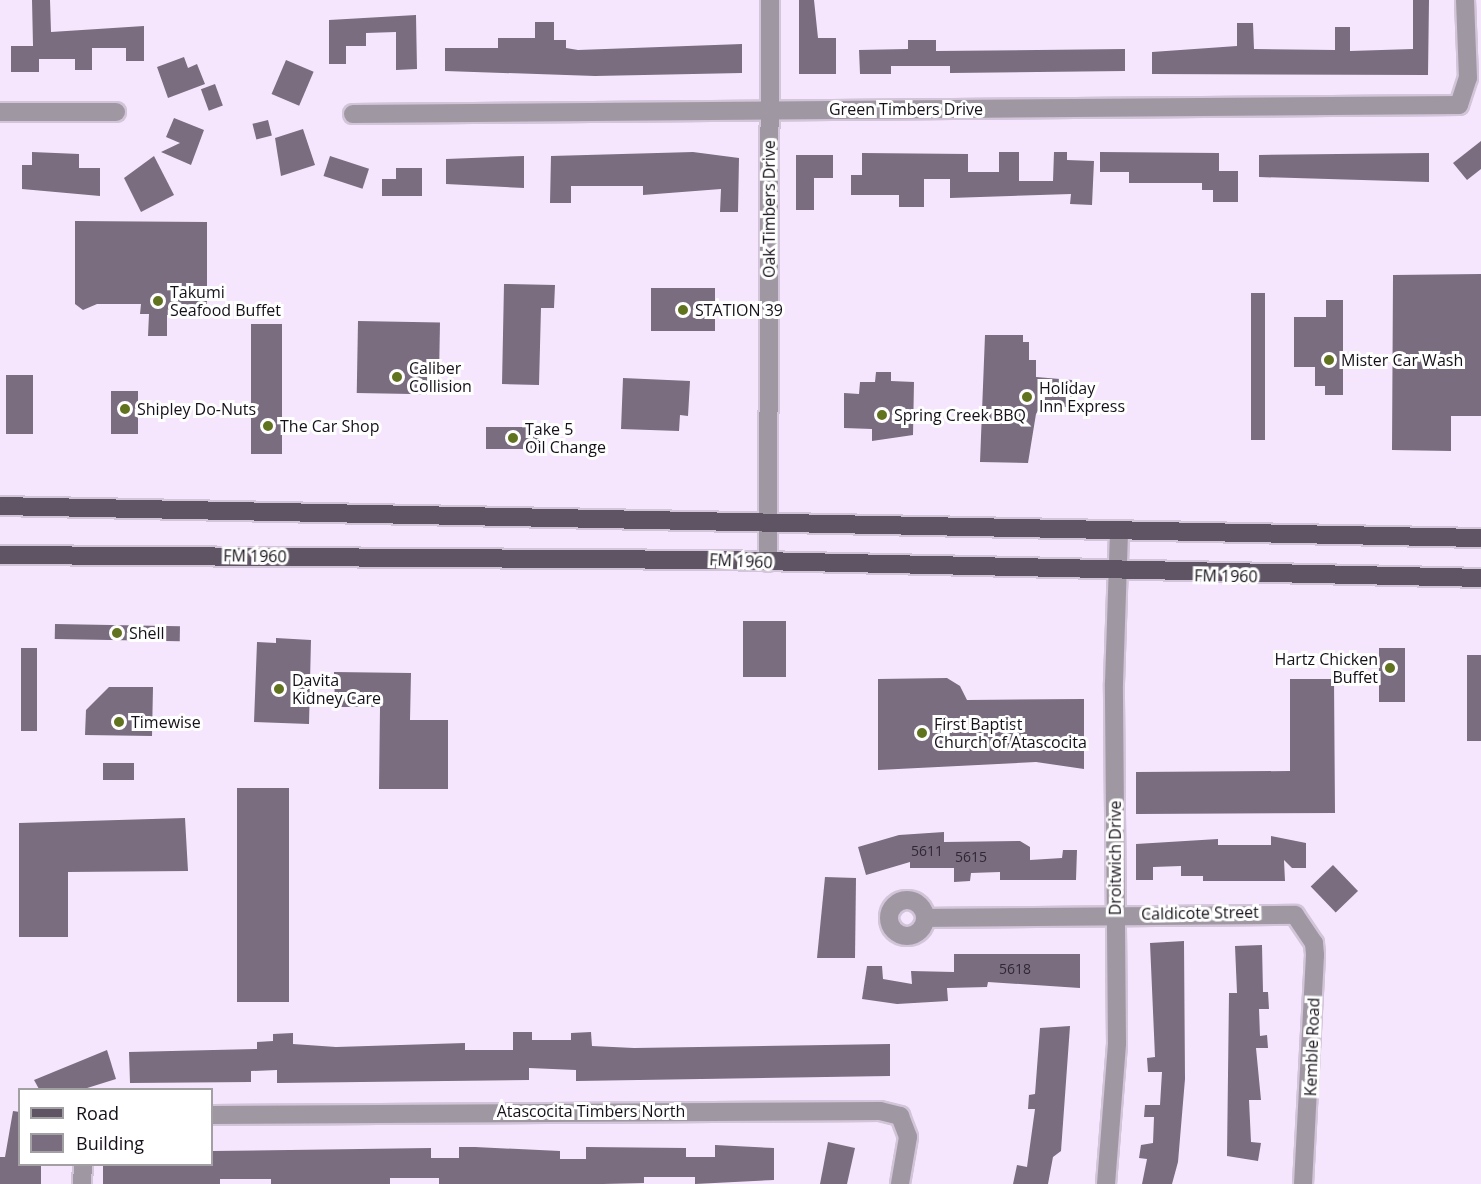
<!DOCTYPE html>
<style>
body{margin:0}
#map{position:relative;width:1481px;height:1184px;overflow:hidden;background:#f6e6fd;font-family:"Open Sans",sans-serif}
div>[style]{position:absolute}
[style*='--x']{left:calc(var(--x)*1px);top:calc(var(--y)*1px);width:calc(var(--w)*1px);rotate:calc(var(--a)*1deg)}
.building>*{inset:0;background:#7a6d80;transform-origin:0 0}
.roads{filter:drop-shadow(2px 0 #d2c4d9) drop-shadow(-2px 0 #d2c4d9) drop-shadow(0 2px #d2c4d9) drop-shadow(0 -2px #d2c4d9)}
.minor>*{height:18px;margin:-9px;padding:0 9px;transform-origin:9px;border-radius:9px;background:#9f98a2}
.minor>.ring{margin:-9px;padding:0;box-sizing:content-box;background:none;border:18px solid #9f98a2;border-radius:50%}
.major>*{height:18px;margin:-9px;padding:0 9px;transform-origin:9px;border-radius:9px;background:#5f5464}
.dots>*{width:16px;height:16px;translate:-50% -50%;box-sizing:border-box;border:3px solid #fff;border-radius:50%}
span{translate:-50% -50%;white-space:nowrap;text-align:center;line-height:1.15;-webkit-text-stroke:6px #fff;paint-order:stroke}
.number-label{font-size:14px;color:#2f2833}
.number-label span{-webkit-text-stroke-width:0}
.street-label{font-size:16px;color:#161119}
.poi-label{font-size:16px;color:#161119}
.left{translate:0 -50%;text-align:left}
.right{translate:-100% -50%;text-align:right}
.legend{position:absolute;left:18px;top:1088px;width:195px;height:78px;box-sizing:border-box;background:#fff;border:2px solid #a2a0a3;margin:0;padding:8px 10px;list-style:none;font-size:18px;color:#161119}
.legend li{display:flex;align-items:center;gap:12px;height:30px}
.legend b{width:30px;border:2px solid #a2a0a3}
</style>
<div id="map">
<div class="building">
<div style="clip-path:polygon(32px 0,50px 0,51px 32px,144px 26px,144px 61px,126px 61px,126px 48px,92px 48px,92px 70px,75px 70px,75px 59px,39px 59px,39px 72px,11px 72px,11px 46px,33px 46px)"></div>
<div style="clip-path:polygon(799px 0,814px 0,818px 38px,836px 38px,836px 74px,799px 74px)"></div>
<div style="clip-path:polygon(1413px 0,1429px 0,1428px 75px,1152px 74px,1152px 52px,1237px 46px,1237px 23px,1253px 23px,1254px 49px,1335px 50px,1335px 27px,1350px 27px,1350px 51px,1413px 49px)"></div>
<div style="clip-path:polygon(416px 15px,417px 69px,396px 70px,396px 32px,366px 33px,366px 46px,346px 46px,346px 64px,329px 64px,329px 20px)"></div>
<div style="clip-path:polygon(535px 22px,554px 22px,554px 40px,566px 40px,566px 48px,578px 50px,742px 44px,742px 73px,595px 76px,445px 71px,445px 48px,498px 48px,498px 38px,535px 38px)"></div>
<div style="clip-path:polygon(908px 40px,936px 40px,936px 51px,1125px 49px,1125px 71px,950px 73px,950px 66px,891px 66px,891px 74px,860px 74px,859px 50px,908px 49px)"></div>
<div style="clip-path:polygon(184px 57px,188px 68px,197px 64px,205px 84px,168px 98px,157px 67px)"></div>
<div style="left:286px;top:60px;width:30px;height:37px;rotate:23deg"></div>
<div style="left:215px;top:84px;width:23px;height:15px;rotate:70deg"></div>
<div style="clip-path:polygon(174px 118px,204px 130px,191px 165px,161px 152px,180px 143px,166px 137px)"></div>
<div style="left:268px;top:120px;width:16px;height:16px;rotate:76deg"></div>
<div style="clip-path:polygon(303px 129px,315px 165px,281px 176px,275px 138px)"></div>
<div style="clip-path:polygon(1481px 141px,1481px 169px,1467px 180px,1453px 163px)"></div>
<div style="clip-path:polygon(32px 152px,79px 154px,79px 168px,100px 168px,100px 196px,22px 189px,22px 165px,32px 165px)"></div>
<div style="clip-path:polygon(693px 152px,739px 158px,738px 212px,720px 212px,721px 189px,643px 195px,643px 186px,571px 186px,571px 203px,550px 203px,551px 156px)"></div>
<div style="clip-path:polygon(999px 152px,1019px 152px,1019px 181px,1053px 181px,1054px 152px,1067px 152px,1067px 160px,1094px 161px,1092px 205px,1070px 204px,1071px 194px,950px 198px,950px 179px,924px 179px,924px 207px,899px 207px,899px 195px,851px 195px,851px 175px,862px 175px,862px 153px,968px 154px,968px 172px,999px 172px)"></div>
<div style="clip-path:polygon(1100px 152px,1219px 153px,1219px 171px,1238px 171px,1238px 202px,1213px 202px,1213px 190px,1202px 190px,1202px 183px,1129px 183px,1129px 172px,1100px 172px)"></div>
<div style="clip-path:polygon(1429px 153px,1429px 182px,1259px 177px,1259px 155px)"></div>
<div style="clip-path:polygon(796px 155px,833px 155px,833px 178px,814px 178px,814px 210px,796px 210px)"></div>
<div style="clip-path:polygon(154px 156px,174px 195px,141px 212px,124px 178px)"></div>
<div style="left:330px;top:156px;width:41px;height:21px;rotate:18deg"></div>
<div style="clip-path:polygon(524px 156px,524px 188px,446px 184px,446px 159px)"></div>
<div style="clip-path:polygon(396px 168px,422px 168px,422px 196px,382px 196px,382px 179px,396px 179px)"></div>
<div style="clip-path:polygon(75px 221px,207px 222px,207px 305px,174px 304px,174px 315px,167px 315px,167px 336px,148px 336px,149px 314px,140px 314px,141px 304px,97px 304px,83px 310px,75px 304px)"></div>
<div style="clip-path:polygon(1481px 274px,1481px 416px,1451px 416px,1451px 451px,1392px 450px,1393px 275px)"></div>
<div style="clip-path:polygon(504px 284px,555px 285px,554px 308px,541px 308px,539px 385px,502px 384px)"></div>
<div style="left:651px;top:288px;width:64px;height:43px"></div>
<div style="left:1251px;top:293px;width:14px;height:147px"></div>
<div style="clip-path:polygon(1326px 300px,1343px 300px,1343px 395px,1325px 395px,1325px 386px,1315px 386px,1315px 367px,1294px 367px,1294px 317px,1326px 317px)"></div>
<div style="left:358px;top:321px;width:82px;height:72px;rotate:1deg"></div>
<div style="left:251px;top:324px;width:31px;height:130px"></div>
<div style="clip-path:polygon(985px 335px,1023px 335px,1023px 342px,1029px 342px,1029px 360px,1036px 360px,1036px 377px,1072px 380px,1072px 407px,1040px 407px,1036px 414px,1028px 463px,980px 462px)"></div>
<div style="clip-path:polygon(876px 372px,891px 372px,891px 381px,914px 382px,913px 435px,872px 441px,872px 429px,844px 428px,844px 393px,859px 394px,860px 382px,875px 382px)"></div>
<div style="left:6px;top:375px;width:27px;height:59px"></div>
<div style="clip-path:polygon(623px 378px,690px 381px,688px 416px,680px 415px,679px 431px,621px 429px)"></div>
<div style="left:111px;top:391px;width:27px;height:43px"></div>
<div style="left:486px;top:427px;width:53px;height:22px"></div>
<div style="left:743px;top:621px;width:43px;height:56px"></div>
<div style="left:55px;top:624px;width:125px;height:15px;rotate:1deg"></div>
<div style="clip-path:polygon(276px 638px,311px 640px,309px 724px,254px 722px,257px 642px,276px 643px)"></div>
<div style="left:21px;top:648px;width:16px;height:83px"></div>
<div style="left:1379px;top:648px;width:26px;height:54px"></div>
<div style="left:1467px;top:655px;width:14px;height:86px"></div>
<div style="clip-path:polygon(334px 672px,411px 673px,410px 720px,448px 720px,448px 789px,379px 789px,380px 707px,335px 707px)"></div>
<div style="clip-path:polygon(947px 678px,960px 686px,967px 700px,1084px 699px,1084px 769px,1036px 762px,878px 770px,878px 679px)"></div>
<div style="clip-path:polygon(1290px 679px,1334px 679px,1335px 813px,1136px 814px,1136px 772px,1290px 771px)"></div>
<div style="clip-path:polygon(109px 687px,153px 687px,152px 736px,85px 735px,86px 710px)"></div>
<div style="left:103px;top:763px;width:31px;height:17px"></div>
<div style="left:237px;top:788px;width:52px;height:214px"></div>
<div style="clip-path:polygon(185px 818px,188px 871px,68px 872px,68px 937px,19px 937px,19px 823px)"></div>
<div style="clip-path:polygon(944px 832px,944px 842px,1020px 841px,1030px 847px,1030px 860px,1062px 858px,1063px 850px,1077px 850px,1076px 880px,1000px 880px,1000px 872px,971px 873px,970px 881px,954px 882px,954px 868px,910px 868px,910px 862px,866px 875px,858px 847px,899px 835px)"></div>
<div style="clip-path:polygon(1271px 836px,1306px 843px,1306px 868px,1292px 868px,1284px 860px,1285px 881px,1203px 881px,1203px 876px,1181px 876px,1181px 866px,1153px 867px,1153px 880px,1136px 880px,1136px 844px,1218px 839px,1218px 845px,1271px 845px)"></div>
<div style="left:1333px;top:865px;width:36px;height:31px;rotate:46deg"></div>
<div style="clip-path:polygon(825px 877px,856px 878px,855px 958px,817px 958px)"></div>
<div style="clip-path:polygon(1184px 941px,1185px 1079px,1178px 1162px,1172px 1184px,1142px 1184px,1147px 1159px,1139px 1158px,1141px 1145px,1153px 1143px,1154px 1117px,1144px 1117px,1145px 1105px,1160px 1105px,1162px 1072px,1148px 1072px,1147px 1058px,1155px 1057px,1150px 943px)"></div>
<div style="clip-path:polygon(1262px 945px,1263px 992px,1268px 992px,1269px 1009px,1259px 1009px,1260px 1036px,1267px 1035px,1268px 1048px,1256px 1048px,1261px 1100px,1249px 1100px,1251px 1142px,1261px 1143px,1258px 1161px,1227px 1156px,1229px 993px,1237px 993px,1235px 946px)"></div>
<div style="clip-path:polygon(954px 954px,1080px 954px,1080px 988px,988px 982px,987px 987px,947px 988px,948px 1001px,897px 1004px,862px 999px,867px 966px,882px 966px,883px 979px,912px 984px,911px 971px,954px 972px)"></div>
<div style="clip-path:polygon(1070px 1026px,1061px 1151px,1053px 1157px,1048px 1184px,1013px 1184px,1017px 1165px,1027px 1167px,1035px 1109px,1028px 1109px,1029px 1095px,1035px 1094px,1040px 1028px)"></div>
<div style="clip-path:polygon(513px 1032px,532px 1032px,532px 1040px,571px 1040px,571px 1033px,591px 1032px,592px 1046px,634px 1048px,890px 1044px,890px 1076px,576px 1081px,576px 1070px,529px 1068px,529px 1080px,277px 1083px,277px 1070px,251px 1071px,251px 1082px,130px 1083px,129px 1052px,257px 1049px,257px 1042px,273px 1041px,273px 1034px,293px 1033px,293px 1044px,336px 1047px,465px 1043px,465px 1050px,513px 1050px)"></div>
<div style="clip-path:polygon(107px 1050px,116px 1079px,84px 1089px,39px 1089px,34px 1080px)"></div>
<div style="clip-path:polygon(13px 1111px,20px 1112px,20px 1164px,41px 1164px,41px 1184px,0 1184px,0 1157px,5px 1157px)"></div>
<div style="clip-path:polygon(828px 1142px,855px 1148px,847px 1184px,820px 1184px)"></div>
<div style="clip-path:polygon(715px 1145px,774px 1148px,774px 1180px,695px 1184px,695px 1177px,644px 1177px,644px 1183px,603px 1184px,439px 1184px,439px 1178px,390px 1178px,390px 1184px,271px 1184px,271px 1179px,220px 1179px,220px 1184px,103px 1184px,103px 1164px,212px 1164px,212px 1151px,431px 1148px,431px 1158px,459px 1158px,459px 1147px,475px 1147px,560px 1151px,560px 1159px,586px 1159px,586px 1147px,686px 1148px,686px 1157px,715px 1157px)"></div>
</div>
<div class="roads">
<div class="minor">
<div style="--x:0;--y:112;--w:116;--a:0"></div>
<div style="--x:353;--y:114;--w:1106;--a:-0.47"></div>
<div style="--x:1459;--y:105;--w:28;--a:-72"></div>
<div style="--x:1468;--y:78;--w:78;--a:-92.2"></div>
<div style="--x:768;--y:562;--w:562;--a:-89.8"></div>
<div class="ring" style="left:889px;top:900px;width:18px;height:18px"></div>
<div style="--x:926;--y:918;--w:369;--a:-0.5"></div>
<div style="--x:1295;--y:915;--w:34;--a:56"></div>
<div style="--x:1314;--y:943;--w:12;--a:85"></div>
<div style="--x:1315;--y:955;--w:229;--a:93"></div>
<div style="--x:212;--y:1115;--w:668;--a:-0.34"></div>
<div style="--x:880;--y:1111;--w:21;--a:14"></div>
<div style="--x:900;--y:1116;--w:22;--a:69"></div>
<div style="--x:908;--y:1137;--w:48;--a:99.7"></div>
<div style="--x:82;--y:1184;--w:20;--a:-87"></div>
<div style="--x:1106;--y:1184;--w:141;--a:-85.5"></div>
<div style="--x:1117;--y:1043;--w:360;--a:-90.5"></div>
<div style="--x:1114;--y:683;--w:153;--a:-88.1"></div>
</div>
<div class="major">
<div style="--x:0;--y:506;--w:1481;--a:1.24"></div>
<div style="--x:0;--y:555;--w:719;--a:0.4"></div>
<div style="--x:719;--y:560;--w:762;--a:1.35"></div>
</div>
</div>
<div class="dots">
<div style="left:158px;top:301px;background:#627320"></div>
<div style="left:683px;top:310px;background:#627320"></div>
<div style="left:1329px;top:360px;background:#627320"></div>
<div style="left:397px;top:377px;background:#627320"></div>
<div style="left:1027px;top:397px;background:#627320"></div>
<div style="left:125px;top:409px;background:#627320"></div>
<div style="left:882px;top:415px;background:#627320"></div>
<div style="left:268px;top:426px;background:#627320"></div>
<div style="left:513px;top:438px;background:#627320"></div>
<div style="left:117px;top:633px;background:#627320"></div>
<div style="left:1390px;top:668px;background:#627320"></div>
<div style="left:279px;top:689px;background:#627320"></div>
<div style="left:119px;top:722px;background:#627320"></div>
<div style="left:922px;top:733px;background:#627320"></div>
</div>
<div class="number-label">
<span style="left:927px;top:851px">5611</span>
<span style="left:971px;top:857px">5615</span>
<span style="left:1015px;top:969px">5618</span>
</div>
<div class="street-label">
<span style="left:906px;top:109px">Green Timbers Drive</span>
<span style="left:769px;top:209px;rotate:-90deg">Oak Timbers Drive</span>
<span style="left:255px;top:556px;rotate:1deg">FM 1960</span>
<span style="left:741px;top:561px;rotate:3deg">FM 1960</span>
<span style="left:1226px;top:576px;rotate:1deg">FM 1960</span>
<span style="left:1115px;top:858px;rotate:-90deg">Droitwich Drive</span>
<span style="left:1200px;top:913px;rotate:-1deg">Caldicote Street</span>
<span style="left:1312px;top:1047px;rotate:-88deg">Kemble Road</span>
<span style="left:591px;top:1111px">Atascocita Timbers North</span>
</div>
<div class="poi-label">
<span class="left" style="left:170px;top:301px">Takumi<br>Seafood Buffet</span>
<span class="left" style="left:695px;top:310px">STATION 39</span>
<span class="left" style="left:1341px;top:360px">Mister Car Wash</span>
<span class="left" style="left:409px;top:377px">Caliber<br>Collision</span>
<span class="left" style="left:1039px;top:397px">Holiday<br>Inn Express</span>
<span class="left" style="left:137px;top:409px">Shipley Do-Nuts</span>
<span class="left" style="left:894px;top:415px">Spring Creek BBQ</span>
<span class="left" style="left:280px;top:426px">The Car Shop</span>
<span class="left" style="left:525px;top:438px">Take 5<br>Oil Change</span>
<span class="left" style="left:129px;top:633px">Shell</span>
<span class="right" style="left:1378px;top:668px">Hartz Chicken<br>Buffet</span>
<span class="left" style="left:292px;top:689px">Davita<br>Kidney Care</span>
<span class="left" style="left:131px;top:722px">Timewise</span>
<span class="left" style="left:934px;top:733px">First Baptist<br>Church of Atascocita</span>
</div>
<ul class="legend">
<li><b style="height:8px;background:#5f5464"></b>Road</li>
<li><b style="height:16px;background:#7a6d80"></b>Building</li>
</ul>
</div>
